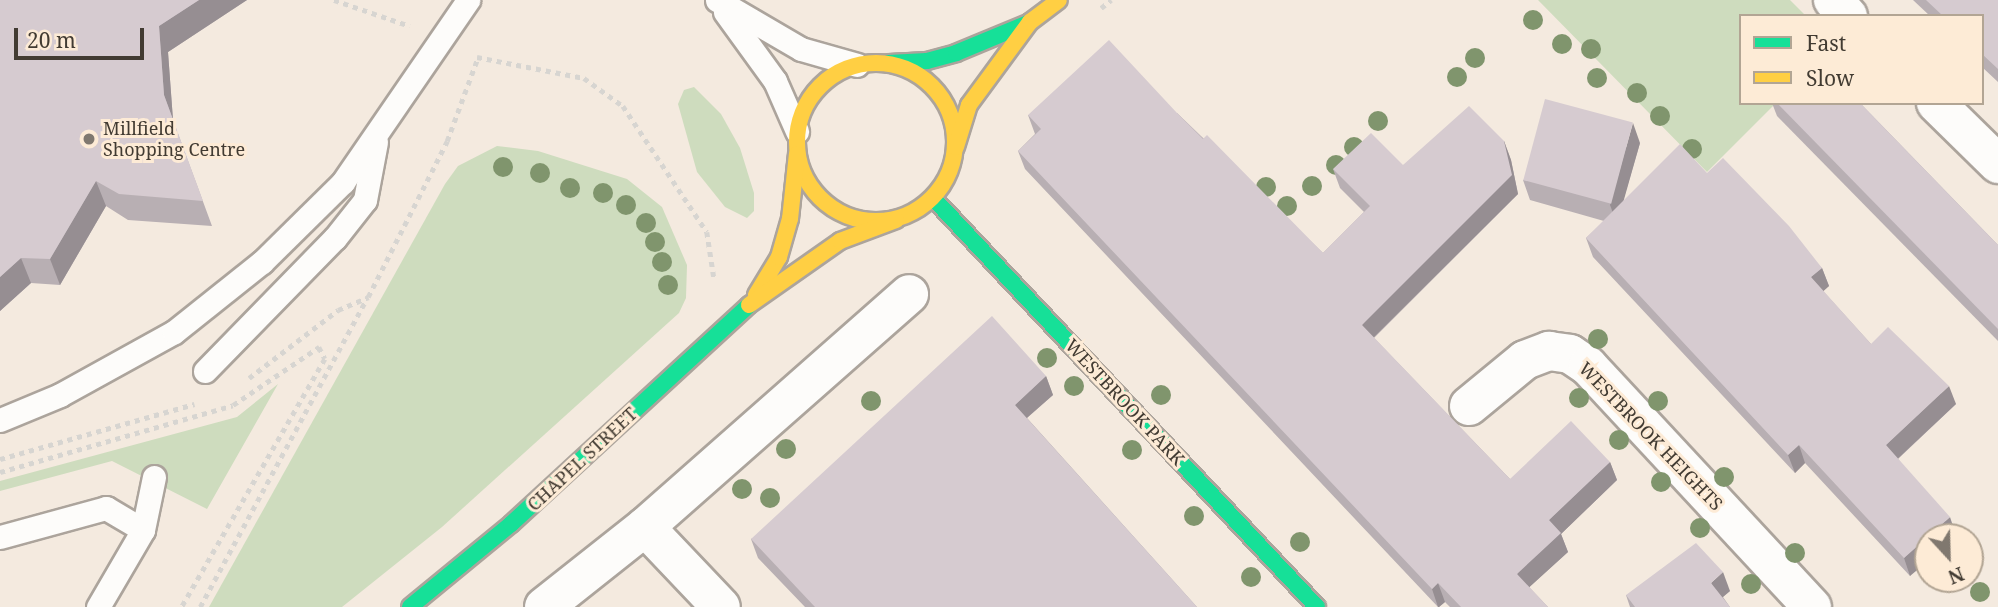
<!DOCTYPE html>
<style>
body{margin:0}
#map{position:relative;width:1998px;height:607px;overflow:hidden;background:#f4eadf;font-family:"Noto Serif",serif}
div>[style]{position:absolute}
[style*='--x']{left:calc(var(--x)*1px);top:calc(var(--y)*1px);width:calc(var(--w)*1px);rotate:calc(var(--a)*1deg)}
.green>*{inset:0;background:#cedcbe}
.path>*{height:4.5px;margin-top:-2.25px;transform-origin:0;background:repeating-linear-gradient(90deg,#d7d5d1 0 5px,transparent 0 10px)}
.roads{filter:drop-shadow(2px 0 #aca49c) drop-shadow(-2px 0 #aca49c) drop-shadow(0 2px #aca49c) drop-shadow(0 -2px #aca49c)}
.lane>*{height:23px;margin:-11.5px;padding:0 11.5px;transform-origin:11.5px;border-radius:11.5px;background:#fdfcfa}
.street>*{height:38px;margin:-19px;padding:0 19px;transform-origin:19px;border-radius:19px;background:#fdfcfa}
.fast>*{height:16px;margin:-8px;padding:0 8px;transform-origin:8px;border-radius:8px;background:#16e098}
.slow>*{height:16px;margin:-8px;padding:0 8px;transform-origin:8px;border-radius:8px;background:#ffcf43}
.slow>.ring{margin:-8px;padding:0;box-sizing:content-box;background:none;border:16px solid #ffcf43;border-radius:50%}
.trees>*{width:20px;height:20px;margin:-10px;border-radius:50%;background:#80956d}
.wall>*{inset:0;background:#b8afb3}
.shaded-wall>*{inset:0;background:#968e92}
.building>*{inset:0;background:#d6cbd0;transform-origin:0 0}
.dots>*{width:19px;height:19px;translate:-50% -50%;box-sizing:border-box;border:4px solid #fdebd6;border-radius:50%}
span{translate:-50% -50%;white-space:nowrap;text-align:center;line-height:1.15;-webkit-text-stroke:6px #fdebd6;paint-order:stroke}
.poi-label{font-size:18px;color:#423b32}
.left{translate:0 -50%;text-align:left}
.street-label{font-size:18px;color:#423b32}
.legend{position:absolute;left:1739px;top:14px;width:245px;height:91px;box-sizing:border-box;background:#fdebd6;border:2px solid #b2a594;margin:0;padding:9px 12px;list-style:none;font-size:21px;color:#423b32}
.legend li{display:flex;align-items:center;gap:14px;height:35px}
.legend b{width:35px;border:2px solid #b2a594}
.north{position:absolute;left:1914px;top:523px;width:70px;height:70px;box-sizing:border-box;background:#fdebd6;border:2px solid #b2a594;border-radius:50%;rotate:158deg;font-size:19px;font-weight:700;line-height:28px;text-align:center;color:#423b32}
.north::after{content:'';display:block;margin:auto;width:24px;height:32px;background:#80786f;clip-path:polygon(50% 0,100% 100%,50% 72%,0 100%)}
.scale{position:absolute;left:14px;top:28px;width:130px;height:32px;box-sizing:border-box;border:4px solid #423b32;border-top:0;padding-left:9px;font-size:21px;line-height:24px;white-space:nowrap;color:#423b32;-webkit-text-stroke:5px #fdebd6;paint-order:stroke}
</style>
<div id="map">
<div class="green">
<div style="clip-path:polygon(1538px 0,1790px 0,1806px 16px,1741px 16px,1741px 103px,1776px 103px,1707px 172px)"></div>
<div style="clip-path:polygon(694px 87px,721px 114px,740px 148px,754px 193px,754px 211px,747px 218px,725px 207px,697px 172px,678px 104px,684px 90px)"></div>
<div style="clip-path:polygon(497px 146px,538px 151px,627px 179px,662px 207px,687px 265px,686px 298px,679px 313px,442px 527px,342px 607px,209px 607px,445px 184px,458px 166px)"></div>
<div style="clip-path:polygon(278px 384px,207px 509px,112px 461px,0 491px,0 481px,237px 417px)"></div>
</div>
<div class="path">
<div style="--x:334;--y:0;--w:80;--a:18.9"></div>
<div style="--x:1101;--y:8;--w:13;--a:-39"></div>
<div style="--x:477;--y:57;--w:109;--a:11.1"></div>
<div style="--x:584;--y:78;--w:48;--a:35.7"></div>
<div style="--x:623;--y:106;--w:151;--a:56.3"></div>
<div style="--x:707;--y:232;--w:47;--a:81.3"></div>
<div style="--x:249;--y:378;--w:112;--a:-37.4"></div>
<div style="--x:338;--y:310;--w:33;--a:-23"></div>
<div style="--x:368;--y:297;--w:175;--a:-63.1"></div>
<div style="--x:447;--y:141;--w:90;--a:-69.7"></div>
<div style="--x:0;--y:459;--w:202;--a:-15.8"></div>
<div style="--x:0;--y:472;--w:242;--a:-16"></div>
<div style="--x:233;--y:405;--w:104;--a:-34"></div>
<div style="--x:319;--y:347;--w:13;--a:63"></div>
<div style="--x:325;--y:359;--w:286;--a:120"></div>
<div style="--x:200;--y:607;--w:351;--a:-61.6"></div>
</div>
<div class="roads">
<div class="lane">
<div style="--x:717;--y:0;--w:97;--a:30.3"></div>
<div style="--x:801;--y:49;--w:58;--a:15.9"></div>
<div style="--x:725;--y:12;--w:85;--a:54.1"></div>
<div style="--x:775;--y:81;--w:55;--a:66.3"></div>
<div style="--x:205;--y:371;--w:186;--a:-45.7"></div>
<div style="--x:335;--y:238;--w:48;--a:-51.7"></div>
<div style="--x:365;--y:200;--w:59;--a:-79.3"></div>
<div style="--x:0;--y:420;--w:65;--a:-22.6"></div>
<div style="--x:60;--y:395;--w:130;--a:-28.9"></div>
<div style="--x:174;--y:332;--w:112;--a:-38.5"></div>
<div style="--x:262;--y:262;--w:114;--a:-44.6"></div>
<div style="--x:343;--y:182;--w:221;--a:-55.5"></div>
<div style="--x:0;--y:537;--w:110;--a:-15.3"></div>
<div style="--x:106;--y:508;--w:43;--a:30.7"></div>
<div style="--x:98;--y:607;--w:89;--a:-59.7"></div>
<div style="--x:143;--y:530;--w:54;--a:-78.3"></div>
</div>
<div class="street">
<div style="--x:1833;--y:0;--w:22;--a:47"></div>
<div style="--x:1936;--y:103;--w:87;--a:44.5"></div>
<div style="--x:1469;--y:406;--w:72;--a:-39.4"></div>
<div style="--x:1525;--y:360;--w:26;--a:-21"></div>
<div style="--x:1549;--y:351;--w:21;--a:8"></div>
<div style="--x:1570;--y:354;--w:22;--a:34"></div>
<div style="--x:1588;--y:366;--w:329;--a:47.1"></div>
<div style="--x:645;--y:527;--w:110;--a:46.5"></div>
<div style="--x:544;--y:607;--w:129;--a:-38.4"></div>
<div style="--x:645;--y:527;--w:352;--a:-41.4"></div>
</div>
<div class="fast">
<div style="--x:889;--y:63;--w:38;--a:-3"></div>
<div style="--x:927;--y:61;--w:30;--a:-15"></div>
<div style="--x:956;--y:53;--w:78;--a:-22.6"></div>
<div style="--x:933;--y:198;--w:561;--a:46.81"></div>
<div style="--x:410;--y:607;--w:131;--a:-39.4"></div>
<div style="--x:511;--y:524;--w:323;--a:-42.6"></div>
</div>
<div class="slow">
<div class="ring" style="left:797px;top:63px;width:142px;height:142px"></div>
<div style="--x:956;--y:147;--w:44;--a:-72.8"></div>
<div style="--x:969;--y:105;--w:103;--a:-53.7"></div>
<div style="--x:1030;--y:22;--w:36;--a:-37"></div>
<div style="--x:756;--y:295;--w:44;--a:-58.8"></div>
<div style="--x:779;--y:257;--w:40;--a:-74"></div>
<div style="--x:790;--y:219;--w:65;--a:-83.9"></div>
<div style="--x:749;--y:305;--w:111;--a:-35.1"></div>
<div style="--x:840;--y:241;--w:60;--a:-20.6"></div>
</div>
</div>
<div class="trees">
<div style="left:1533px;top:20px"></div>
<div style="left:1562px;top:44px"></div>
<div style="left:1591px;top:49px"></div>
<div style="left:1475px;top:58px"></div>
<div style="left:1457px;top:77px"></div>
<div style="left:1597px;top:78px"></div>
<div style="left:1637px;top:93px"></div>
<div style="left:1660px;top:116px"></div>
<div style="left:1378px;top:121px"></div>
<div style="left:1354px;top:147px"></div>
<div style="left:1692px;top:149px"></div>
<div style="left:1336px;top:165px"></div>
<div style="left:503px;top:167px"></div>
<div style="left:540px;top:173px"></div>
<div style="left:1312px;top:186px"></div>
<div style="left:1266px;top:187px"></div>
<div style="left:570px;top:188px"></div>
<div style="left:603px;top:193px"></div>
<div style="left:626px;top:205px"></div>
<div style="left:1287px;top:206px"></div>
<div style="left:646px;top:223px"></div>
<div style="left:655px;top:242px"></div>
<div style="left:662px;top:262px"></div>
<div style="left:668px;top:285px"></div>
<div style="left:1598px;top:339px"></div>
<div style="left:1047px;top:358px"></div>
<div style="left:1074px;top:386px"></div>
<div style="left:1161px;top:395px"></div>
<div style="left:1579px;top:398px"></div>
<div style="left:871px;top:401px"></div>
<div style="left:1658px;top:401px"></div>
<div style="left:1619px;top:440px"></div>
<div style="left:786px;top:449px"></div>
<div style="left:1132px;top:450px"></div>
<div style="left:1724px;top:477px"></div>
<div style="left:1661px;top:482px"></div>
<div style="left:742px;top:489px"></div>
<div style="left:770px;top:498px"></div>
<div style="left:1194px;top:516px"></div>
<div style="left:1700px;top:528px"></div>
<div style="left:1300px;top:542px"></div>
<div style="left:1795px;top:553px"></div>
<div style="left:1251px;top:577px"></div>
<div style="left:1751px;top:584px"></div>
<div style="left:1980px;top:592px"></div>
</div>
<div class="wall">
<div style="clip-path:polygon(0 0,247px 0,168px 52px,173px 120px,212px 226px,128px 220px,106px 206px,60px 285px,31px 283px,0 311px)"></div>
<div style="clip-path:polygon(1913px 0,1998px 0,1998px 82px,1982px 67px,1982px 16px,1930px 16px)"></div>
<div style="clip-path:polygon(1772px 103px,1860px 103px,1998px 245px,1998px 341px,1777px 116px)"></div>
<div style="clip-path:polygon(1177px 113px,1323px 253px,1364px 212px,1340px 188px,1333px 169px,1403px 165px,1504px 141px,1511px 160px,1518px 194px,1374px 338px,1510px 479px,1610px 462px,1617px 480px,1561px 534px,1568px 552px,1529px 587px,1548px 607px,1450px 607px,1445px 602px,1439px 607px,1438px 607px,1025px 169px,1018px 151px,1035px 134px,1028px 115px)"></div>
<div style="clip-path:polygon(1640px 143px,1623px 201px,1707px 173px,1822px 268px,1829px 286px,1823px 291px,1871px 344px,1956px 404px,1898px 459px,1956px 535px,1954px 537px,1928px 537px,1910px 576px,1805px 463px,1795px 473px,1593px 257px,1586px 238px,1604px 221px,1530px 200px,1523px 180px)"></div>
<div style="clip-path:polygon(1046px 376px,1053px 395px,1027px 418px,1197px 607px,805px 607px,758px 558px,751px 539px)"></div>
<div style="clip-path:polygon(1730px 591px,1723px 597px,1730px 607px,1630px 607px,1626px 595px)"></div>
</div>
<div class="shaded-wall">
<div style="clip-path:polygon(199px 0,247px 0,168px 52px,173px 120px,164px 95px,159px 26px)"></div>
<div style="clip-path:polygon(1633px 123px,1640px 143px,1617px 224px,1610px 205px)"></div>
<div style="clip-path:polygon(1504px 141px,1511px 160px,1518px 194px,1368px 343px,1362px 325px)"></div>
<div style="clip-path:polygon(96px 181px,106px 206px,60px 285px,50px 259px)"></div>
<div style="clip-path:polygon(21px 258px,31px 283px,0 311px,0 277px)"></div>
<div style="clip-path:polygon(1822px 268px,1829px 286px,1818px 296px,1811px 277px)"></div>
<div style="clip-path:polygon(1046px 376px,1053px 395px,1021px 423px,1015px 405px)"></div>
<div style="clip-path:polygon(1949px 386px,1956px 404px,1892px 464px,1886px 445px)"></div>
<div style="clip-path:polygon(1799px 445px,1805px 463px,1795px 473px,1788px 455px)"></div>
<div style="clip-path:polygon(1610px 462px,1617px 480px,1561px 534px,1568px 552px,1523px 593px,1517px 574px,1549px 520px)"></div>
<div style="clip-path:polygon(1950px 517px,1956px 535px,1954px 537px,1928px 537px,1928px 561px,1910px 576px,1904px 558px)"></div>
<div style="clip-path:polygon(1723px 572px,1730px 591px,1718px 601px,1711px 583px)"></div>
<div style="clip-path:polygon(1438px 583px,1445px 602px,1439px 607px,1438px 607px,1432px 589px)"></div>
</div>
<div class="building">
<div style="clip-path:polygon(0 0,199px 0,159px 26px,164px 95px,203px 201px,119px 194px,96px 181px,50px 259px,21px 258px,0 277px)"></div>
<div style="clip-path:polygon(1926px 0,1998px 0,1998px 69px,1982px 54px,1982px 16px,1943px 16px)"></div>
<div style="clip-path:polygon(1109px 40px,1177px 113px,1203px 139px,1207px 135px,1323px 253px,1370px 206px,1333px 169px,1371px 133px,1403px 165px,1469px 106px,1504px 141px,1512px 175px,1362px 325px,1510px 479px,1571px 421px,1610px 462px,1549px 520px,1561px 533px,1517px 574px,1548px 607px,1461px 607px,1438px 583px,1432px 589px,1018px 151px,1041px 129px,1028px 115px)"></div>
<div style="left:1545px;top:99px;width:91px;height:84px;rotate:15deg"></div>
<div style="clip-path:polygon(1777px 103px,1860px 103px,1998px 245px,1998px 329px)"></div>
<div style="clip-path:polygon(1680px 144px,1707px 173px,1723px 158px,1789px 226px,1822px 268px,1811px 277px,1871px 344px,1888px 327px,1949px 386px,1886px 445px,1950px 517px,1904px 558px,1799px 445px,1788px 455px,1586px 238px)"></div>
<div style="clip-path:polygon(992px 316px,1046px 376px,1015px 405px,1197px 607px,815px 607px,751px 539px)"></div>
<div style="clip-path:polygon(1696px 543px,1723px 572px,1711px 583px,1730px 607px,1635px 607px,1626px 595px)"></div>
</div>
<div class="dots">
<div style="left:89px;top:139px;background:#80786f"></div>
</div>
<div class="poi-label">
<span class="left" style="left:103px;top:139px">Millfield<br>Shopping Centre</span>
</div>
<div class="street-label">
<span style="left:1125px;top:402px;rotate:47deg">WESTBROOK PARK</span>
<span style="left:1651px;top:436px;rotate:46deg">WESTBROOK HEIGHTS</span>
<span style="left:582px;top:459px;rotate:-43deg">CHAPEL STREET</span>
</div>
<ul class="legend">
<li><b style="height:9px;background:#16e098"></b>Fast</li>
<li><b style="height:9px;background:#ffcf43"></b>Slow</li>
</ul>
<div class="north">N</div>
<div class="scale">20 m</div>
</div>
